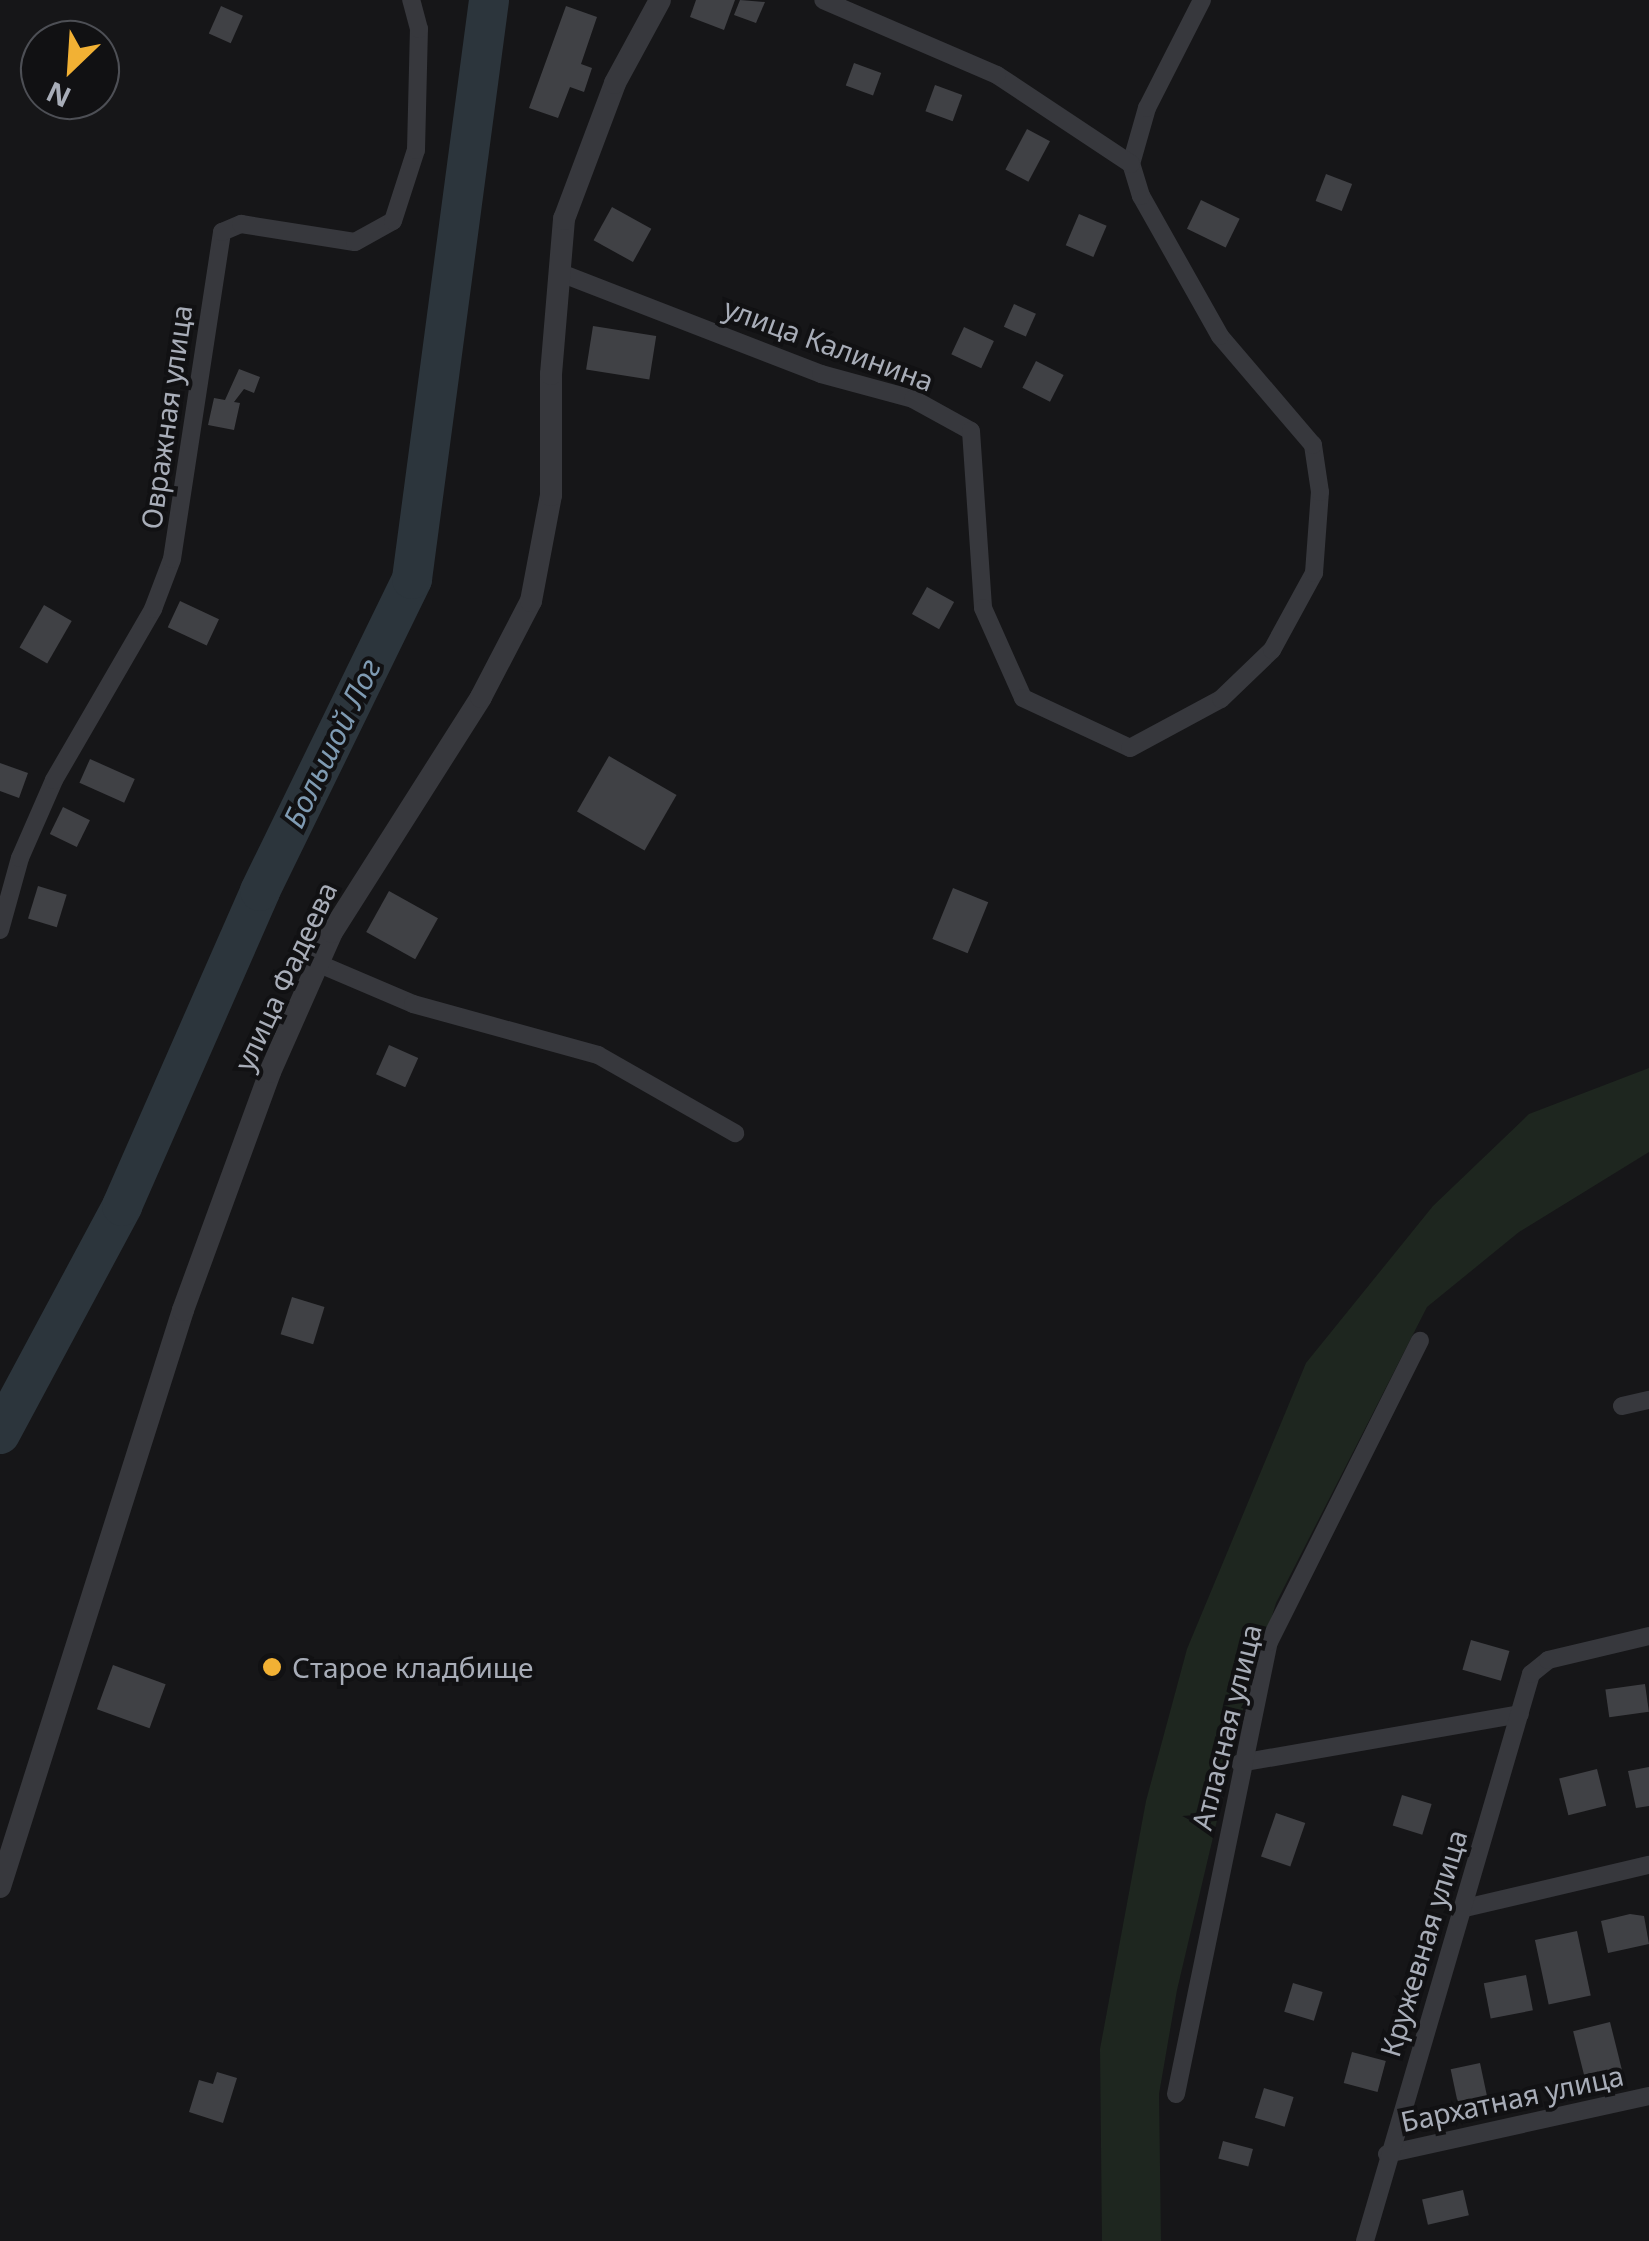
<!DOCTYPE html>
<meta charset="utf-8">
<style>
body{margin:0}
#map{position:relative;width:1649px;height:2241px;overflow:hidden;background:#161618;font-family:"Noto Sans",sans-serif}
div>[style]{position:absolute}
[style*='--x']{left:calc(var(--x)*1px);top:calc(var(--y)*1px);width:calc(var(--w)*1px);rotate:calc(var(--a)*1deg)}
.green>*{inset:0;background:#1e261f}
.river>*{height:40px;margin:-20px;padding:0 20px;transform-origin:20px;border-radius:20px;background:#2c353c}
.building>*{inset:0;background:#404145;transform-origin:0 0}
.minor>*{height:18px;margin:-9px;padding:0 9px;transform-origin:9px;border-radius:9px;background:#37383d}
.tertiary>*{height:22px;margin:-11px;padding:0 11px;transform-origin:11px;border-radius:11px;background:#37383d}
.dots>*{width:28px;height:28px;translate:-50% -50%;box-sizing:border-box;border:5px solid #111113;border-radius:50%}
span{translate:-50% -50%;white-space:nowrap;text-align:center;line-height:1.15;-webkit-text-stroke:8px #111113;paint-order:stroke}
.street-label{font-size:28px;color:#a8adb8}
.poi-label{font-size:28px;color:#a8adb8}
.left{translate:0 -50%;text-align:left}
.water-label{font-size:30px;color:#7f9bb3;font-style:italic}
.north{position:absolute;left:20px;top:20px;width:100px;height:100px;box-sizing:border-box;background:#111113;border:2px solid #4d4f55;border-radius:50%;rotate:205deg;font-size:28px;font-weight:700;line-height:40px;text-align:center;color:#a8adb8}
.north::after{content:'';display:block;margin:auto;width:35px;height:45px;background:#f2b134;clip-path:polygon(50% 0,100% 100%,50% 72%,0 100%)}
</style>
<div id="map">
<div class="green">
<div style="clip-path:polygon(1649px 1068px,1649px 1152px,1519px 1232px,1427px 1307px,1276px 1603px,1243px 1710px,1177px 1990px,1159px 2094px,1161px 2241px,1102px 2241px,1100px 2049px,1146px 1801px,1187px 1649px,1306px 1363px,1433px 1206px,1529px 1114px)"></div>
</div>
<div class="river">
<div style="--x:0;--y:1434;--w:259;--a:-61.8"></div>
<div style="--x:122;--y:1206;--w:344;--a:-66.3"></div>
<div style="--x:260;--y:891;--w:347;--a:-64"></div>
<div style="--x:412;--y:579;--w:584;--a:-82.42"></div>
</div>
<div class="building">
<div style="clip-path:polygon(696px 0,735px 0,724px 30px,690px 17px)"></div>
<div style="clip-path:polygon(740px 0,765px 2px,756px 23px,734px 15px)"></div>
<div style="left:221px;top:6px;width:24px;height:30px;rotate:24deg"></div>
<div style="clip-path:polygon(566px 6px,597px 17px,581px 64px,592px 68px,584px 92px,570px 87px,558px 118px,529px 108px)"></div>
<div style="left:854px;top:63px;width:29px;height:24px;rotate:20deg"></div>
<div style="left:935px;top:85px;width:29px;height:28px;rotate:20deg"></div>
<div style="left:1027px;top:129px;width:26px;height:46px;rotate:28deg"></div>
<div style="left:1326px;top:174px;width:28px;height:29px;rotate:21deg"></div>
<div style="left:1201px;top:200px;width:43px;height:32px;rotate:26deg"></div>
<div style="left:612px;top:207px;width:45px;height:38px;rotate:29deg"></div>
<div style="left:1079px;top:214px;width:30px;height:34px;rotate:23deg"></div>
<div style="left:1014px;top:304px;width:24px;height:25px;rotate:24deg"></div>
<div style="left:593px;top:326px;width:64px;height:44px;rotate:9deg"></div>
<div style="left:964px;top:327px;width:33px;height:30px;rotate:25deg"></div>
<div style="left:1036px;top:361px;width:31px;height:30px;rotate:27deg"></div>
<div style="clip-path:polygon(239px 369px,260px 377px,254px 393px,244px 389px,234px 402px,240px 403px,234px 430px,208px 425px,214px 398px,225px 400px)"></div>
<div style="left:927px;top:587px;width:31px;height:31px;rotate:29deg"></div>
<div style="left:180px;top:601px;width:43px;height:29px;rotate:25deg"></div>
<div style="left:44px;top:605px;width:32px;height:49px;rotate:30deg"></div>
<div style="left:609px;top:756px;width:78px;height:64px;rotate:30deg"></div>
<div style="left:90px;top:759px;width:49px;height:26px;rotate:24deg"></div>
<div style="clip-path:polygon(0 763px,28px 773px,19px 798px,0 791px)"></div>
<div style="left:63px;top:807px;width:30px;height:30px;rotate:26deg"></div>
<div style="left:38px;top:886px;width:30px;height:34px;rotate:17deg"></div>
<div style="left:953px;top:888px;width:38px;height:55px;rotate:22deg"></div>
<div style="left:389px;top:891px;width:56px;height:47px;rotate:29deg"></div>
<div style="left:389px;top:1045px;width:32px;height:32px;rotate:24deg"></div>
<div style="left:292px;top:1297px;width:34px;height:39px;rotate:17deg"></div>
<div style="left:1471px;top:1640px;width:40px;height:31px;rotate:16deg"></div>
<div style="left:113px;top:1665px;width:56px;height:47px;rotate:20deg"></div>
<div style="left:1645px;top:1684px;width:28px;height:40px;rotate:82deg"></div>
<div style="clip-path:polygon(1649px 1767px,1649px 1806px,1636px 1808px,1628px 1771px)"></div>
<div style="left:1597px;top:1769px;width:38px;height:39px;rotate:76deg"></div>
<div style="left:1402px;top:1795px;width:31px;height:32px;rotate:17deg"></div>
<div style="left:1276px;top:1813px;width:31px;height:46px;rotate:19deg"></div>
<div style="clip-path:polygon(1630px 1914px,1644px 1916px,1649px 1944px,1608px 1953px,1601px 1921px)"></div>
<div style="left:1577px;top:1931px;width:66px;height:43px;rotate:78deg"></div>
<div style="left:1526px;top:1975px;width:36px;height:43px;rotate:79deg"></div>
<div style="left:1293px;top:1983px;width:31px;height:30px;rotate:17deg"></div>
<div style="left:1610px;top:2022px;width:50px;height:38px;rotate:76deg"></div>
<div style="left:1352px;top:2052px;width:35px;height:32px;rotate:15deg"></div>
<div style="left:1480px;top:2063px;width:39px;height:30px;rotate:78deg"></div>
<div style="clip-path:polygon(217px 2072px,237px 2078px,223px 2123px,189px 2112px,199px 2080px,213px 2084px)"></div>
<div style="left:1264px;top:2088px;width:31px;height:31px;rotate:17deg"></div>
<div style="left:1223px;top:2141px;width:31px;height:18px;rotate:15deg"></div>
<div style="left:1463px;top:2190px;width:26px;height:42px;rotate:77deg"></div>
</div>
<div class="minor">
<div style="--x:1131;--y:164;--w:58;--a:-74.1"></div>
<div style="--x:1147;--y:108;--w:121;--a:-63"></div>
<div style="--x:558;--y:272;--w:282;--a:21.2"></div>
<div style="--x:821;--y:374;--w:95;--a:15.2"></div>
<div style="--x:913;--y:399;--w:66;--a:28.9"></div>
<div style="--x:971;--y:431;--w:177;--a:86.1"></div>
<div style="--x:983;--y:608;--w:98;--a:66"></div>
<div style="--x:1023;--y:698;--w:118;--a:25"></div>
<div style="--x:1130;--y:748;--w:103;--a:-28.3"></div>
<div style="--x:1221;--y:699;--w:71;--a:-43.9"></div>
<div style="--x:1272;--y:650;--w:88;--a:-61.4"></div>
<div style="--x:1314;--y:573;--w:81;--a:-85.8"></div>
<div style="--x:1320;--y:492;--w:48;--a:-98.5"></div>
<div style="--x:1313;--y:445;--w:143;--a:-130.5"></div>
<div style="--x:1220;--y:336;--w:161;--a:-119.4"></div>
<div style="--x:1141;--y:196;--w:34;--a:-107"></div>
<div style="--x:1131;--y:164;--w:161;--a:-146.4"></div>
<div style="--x:997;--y:75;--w:189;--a:-156.7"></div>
<div style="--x:0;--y:930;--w:75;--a:-74.5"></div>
<div style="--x:20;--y:858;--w:85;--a:-66.4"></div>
<div style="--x:54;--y:780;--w:198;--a:-59.9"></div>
<div style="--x:153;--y:609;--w:53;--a:-69.2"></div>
<div style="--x:172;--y:559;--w:331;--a:-81.3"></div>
<div style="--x:222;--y:232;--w:21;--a:-23"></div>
<div style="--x:241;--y:224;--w:115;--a:9"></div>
<div style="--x:355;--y:242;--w:43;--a:-28.9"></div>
<div style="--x:393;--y:221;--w:75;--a:-72.1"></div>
<div style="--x:416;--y:150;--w:121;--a:-88.6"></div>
<div style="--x:419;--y:29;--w:30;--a:-105"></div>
<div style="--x:317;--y:963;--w:104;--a:23.1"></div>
<div style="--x:413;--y:1004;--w:192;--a:15.4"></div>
<div style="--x:598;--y:1055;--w:158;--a:29.7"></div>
<div style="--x:1622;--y:1406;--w:28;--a:-13"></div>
<div style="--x:1240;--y:1763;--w:284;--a:-9.9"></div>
<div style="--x:1465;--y:1908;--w:189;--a:-13.2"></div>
<div style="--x:1176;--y:2094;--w:461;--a:-78.4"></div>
<div style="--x:1269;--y:1642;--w:337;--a:-63.4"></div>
<div style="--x:1387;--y:2154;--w:268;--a:-12.5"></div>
<div style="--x:1365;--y:2241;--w:591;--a:-73.68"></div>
<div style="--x:1531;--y:1674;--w:22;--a:-39"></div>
<div style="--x:1548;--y:1660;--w:104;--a:-13.4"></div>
</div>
<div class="tertiary">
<div style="--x:0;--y:1887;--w:605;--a:-72.4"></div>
<div style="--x:183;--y:1310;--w:253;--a:-69.9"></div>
<div style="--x:270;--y:1072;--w:153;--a:-66.1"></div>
<div style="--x:332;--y:932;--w:278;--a:-57.6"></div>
<div style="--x:481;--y:697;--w:108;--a:-62.5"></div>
<div style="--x:531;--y:601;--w:108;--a:-79.3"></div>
<div style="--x:551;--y:495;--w:121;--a:-90"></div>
<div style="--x:551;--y:374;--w:156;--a:-85.2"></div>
<div style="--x:564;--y:219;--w:145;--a:-69.4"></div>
<div style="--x:615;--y:83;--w:94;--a:-61.5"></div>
</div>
<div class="dots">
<div style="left:272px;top:1667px;background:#f2b134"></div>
</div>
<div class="street-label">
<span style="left:829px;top:344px;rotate:20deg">улица Калинина</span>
<span style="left:166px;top:417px;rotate:-82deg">Овражная улица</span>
<span style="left:285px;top:976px;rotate:-65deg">улица Фадеева</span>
<span style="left:1226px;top:1727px;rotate:-76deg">Атласная улица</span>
<span style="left:1423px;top:1943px;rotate:-73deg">Кружевная улица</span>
<span style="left:1512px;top:2098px;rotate:-12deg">Бархатная улица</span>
</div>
<div class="poi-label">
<span class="left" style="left:292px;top:1667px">Старое кладбище</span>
</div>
<div class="water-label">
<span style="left:332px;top:743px;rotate:-64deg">Большой Лог</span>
</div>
<div class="north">N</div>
</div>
